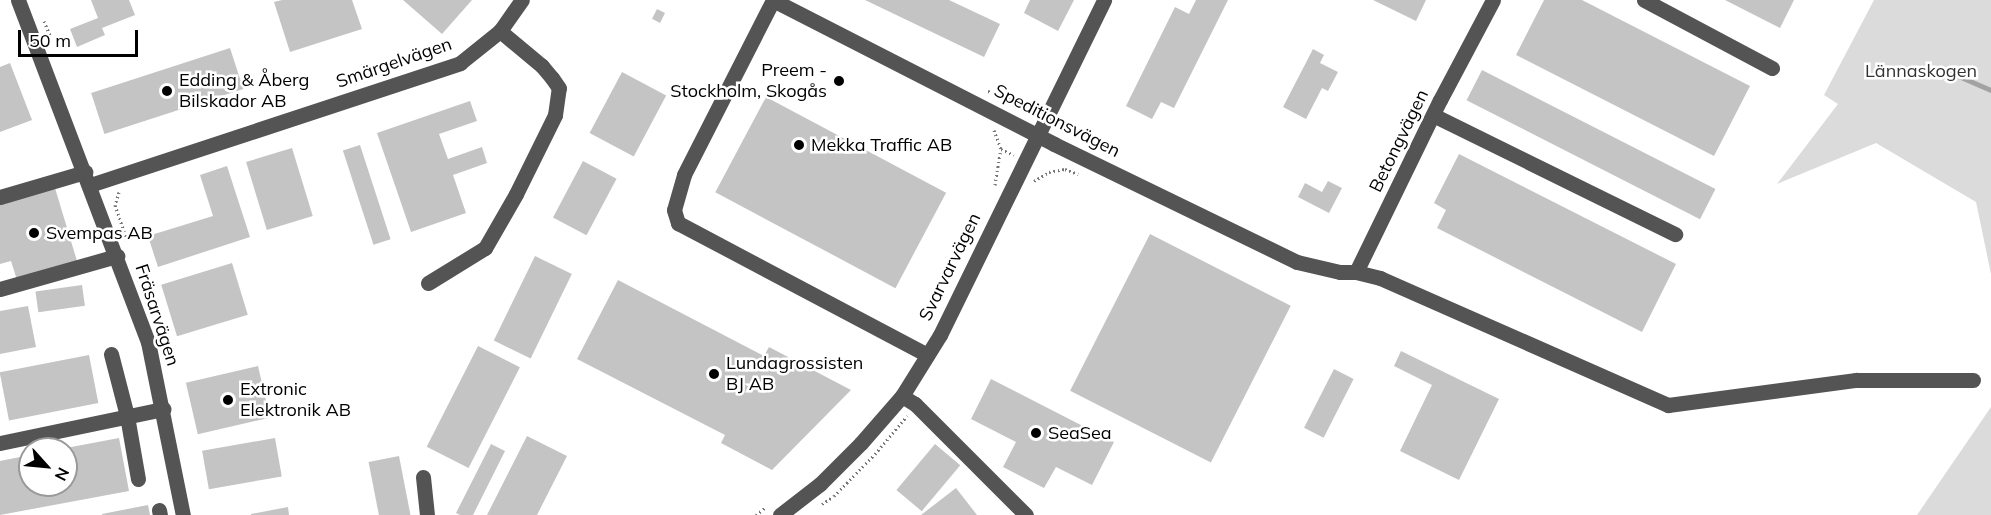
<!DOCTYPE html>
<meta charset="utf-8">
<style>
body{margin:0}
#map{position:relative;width:1991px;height:515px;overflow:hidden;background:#fff;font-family:Mulish,sans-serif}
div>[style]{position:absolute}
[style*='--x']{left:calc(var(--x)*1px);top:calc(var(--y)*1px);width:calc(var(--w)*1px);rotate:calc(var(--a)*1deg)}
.green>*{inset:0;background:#dbdbdb}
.stream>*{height:4.5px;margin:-2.25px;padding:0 2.25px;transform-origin:2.25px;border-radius:2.25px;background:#a2a2a2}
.building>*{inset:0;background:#c4c4c4;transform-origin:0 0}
.path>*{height:3px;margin-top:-1.5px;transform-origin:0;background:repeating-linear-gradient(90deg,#767676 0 1.5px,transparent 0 4.5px)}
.minor>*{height:15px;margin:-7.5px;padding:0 7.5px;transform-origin:7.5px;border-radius:7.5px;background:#545454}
.dots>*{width:16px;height:16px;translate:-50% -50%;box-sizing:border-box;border:3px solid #fff;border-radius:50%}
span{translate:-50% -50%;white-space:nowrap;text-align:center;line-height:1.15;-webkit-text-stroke:5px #fff;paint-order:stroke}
.street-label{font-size:18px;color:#000}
.poi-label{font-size:18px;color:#000}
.right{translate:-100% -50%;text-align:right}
.left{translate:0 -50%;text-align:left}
.park-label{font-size:18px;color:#323232}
.north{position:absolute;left:18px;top:437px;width:60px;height:60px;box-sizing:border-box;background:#fff;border:2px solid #999;border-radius:50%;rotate:117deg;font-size:16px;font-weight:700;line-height:24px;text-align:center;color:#000}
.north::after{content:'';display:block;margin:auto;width:21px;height:27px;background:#000;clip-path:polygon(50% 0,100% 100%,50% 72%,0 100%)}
.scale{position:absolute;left:18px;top:30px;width:120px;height:27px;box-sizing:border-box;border:3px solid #000;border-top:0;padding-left:8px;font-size:18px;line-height:21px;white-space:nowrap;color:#000;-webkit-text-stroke:4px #fff;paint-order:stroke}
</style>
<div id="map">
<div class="green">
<div style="clip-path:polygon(1874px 0,1991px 0,1991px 274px,1976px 202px,1876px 143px,1777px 184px,1838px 104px,1824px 95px)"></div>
<div style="clip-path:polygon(1991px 407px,1991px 515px,1917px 515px)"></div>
</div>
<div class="stream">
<div style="--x:1938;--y:67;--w:58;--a:23.5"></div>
</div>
<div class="building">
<div style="clip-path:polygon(91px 0,129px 0,135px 15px,102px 28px,105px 35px,77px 47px,70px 29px,98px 18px)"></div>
<div style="clip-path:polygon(282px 0,352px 0,362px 29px,290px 52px,274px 2px)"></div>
<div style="clip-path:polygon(403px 0,472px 0,442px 34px)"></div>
<div style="clip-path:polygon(865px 0,949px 0,1000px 24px,984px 57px)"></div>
<div style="clip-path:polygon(1030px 0,1074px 0,1058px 31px,1024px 13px)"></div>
<div style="clip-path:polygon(1196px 0,1228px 0,1174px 108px,1161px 102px,1152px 119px,1126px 106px,1175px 7px,1189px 14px)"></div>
<div style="clip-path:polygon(1373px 0,1426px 0,1416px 21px)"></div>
<div style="clip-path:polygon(1544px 0,1582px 0,1750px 86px,1714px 156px,1516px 55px)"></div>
<div style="clip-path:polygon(1725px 0,1794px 0,1780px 28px)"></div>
<div style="left:657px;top:9px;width:9px;height:11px;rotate:27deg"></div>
<div style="left:230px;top:48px;width:43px;height:146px;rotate:72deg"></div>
<div style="clip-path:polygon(1313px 49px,1324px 55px,1320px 63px,1338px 72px,1328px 91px,1322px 88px,1306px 119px,1283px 107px)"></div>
<div style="clip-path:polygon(10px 63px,32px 120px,0 132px,0 67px)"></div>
<div style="left:1482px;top:70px;width:262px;height:34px;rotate:27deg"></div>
<div style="left:622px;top:72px;width:50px;height:69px;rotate:28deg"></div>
<div style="left:766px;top:97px;width:204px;height:108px;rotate:28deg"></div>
<div style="clip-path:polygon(470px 101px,477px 121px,439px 134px,448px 159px,482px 147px,487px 163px,453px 175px,466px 213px,411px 232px,377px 133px)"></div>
<div style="left:360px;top:145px;width:99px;height:18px;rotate:72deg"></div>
<div style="left:292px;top:148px;width:71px;height:48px;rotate:73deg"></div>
<div style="clip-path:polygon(1459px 154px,1676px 264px,1642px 332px,1437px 228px,1446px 210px,1434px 203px)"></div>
<div style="left:583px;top:161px;width:38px;height:64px;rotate:28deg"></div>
<div style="clip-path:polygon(227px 166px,250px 237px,158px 267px,148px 236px,213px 216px,200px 175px)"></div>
<div style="clip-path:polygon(1328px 181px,1342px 188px,1329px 213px,1298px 197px,1305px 183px,1322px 192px)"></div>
<div style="clip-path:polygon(55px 188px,77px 261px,17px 280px,11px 261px,0 264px,0 205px)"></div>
<div style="left:1150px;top:234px;width:158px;height:176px;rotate:27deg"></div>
<div style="left:535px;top:256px;width:41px;height:94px;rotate:26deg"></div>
<div style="left:232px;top:263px;width:54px;height:74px;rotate:73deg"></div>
<div style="clip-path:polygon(618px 280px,764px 356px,769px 347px,851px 390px,772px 470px,721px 443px,725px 435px,577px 359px)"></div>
<div style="left:82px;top:285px;width:21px;height:47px;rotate:82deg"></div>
<div style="clip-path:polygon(28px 306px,36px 347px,0 354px,0 311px)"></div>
<div style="left:478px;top:346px;width:47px;height:113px;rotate:27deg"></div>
<div style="clip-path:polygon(1401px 351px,1499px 399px,1459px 480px,1400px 451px,1432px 385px,1394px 366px)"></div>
<div style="left:89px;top:355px;width:49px;height:91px;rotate:79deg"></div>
<div style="left:258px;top:366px;width:53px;height:74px;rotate:77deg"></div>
<div style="left:1334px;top:369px;width:22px;height:66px;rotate:27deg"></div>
<div style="clip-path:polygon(991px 379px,1114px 442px,1092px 485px,1056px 467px,1044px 488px,1003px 467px,1016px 442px,971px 419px)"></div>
<div style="clip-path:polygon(527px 436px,567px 456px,537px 515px,487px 515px)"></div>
<div style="clip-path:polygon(119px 438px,129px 491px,0 515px,0 461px,30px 455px,30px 485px,66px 485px,66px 448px)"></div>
<div style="left:275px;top:438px;width:39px;height:74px;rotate:80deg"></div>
<div style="clip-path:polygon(491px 444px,505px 451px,473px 515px,460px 515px,456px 513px)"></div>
<div style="left:935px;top:444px;width:33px;height:60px;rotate:40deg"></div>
<div style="left:399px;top:456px;width:60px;height:31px;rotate:79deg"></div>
<div style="clip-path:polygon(956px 488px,977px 515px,921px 515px)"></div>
<div style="clip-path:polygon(148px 505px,150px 515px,102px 515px,102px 514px)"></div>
<div style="clip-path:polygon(288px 507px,289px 515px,251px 515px,251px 514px)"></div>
</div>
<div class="path">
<div style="--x:44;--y:21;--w:15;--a:67"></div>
<div style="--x:50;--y:35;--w:3;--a:162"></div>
<div style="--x:988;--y:91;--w:24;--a:17"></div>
<div style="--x:1011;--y:98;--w:6;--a:121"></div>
<div style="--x:994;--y:130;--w:20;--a:70"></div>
<div style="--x:1001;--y:149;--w:14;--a:25"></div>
<div style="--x:1034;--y:181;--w:17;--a:-31"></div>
<div style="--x:1049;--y:172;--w:16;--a:-11"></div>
<div style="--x:1065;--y:169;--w:14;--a:21"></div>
<div style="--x:995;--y:185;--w:36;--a:-81"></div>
<div style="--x:119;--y:192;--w:14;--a:107"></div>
<div style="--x:115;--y:205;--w:39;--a:71"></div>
<div style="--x:822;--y:504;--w:14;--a:-34"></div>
<div style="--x:834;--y:496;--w:59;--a:-45.7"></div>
<div style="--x:875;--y:454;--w:50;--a:-49.9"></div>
<div style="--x:756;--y:515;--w:13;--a:-39"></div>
</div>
<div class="minor">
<div style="--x:18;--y:0;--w:366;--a:69.2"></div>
<div style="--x:148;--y:342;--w:177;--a:78.6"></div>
<div style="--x:773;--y:0;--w:316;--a:27.1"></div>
<div style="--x:1054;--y:144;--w:270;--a:25.9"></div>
<div style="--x:1297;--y:262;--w:44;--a:13.1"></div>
<div style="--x:1340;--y:272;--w:16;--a:0"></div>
<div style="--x:1356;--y:272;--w:191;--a:-64"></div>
<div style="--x:1440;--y:100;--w:113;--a:-62.1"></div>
<div style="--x:773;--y:0;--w:196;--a:117"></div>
<div style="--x:684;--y:175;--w:36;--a:106"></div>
<div style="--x:674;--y:210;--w:14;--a:73"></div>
<div style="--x:678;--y:223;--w:282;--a:27.9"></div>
<div style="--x:1644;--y:0;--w:145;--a:28"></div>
<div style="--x:1433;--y:115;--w:270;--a:26.2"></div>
<div style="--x:90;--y:185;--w:390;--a:-18.2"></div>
<div style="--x:460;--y:63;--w:51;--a:-38.7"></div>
<div style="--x:500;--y:31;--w:38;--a:-55"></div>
<div style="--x:0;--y:197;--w:89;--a:-16.4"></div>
<div style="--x:1356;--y:272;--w:25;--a:14"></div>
<div style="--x:1380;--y:278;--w:315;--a:23.8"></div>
<div style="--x:1668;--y:405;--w:190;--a:-7.6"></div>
<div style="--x:1856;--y:380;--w:117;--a:0"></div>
<div style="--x:428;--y:283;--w:67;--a:-31.6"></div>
<div style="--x:485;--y:248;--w:62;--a:-60.1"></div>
<div style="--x:516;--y:194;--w:88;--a:-63.7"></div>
<div style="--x:555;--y:115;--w:27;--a:-82"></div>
<div style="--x:559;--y:88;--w:12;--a:-125"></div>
<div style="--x:552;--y:78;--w:16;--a:-130"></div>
<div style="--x:542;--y:66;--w:55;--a:-140.2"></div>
<div style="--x:0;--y:289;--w:122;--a:-15.8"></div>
<div style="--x:111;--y:354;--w:64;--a:75.5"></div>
<div style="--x:127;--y:416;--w:64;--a:80.1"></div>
<div style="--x:902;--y:396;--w:15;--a:32"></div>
<div style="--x:915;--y:404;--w:157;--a:45"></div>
<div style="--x:0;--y:443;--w:167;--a:-11.8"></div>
<div style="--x:423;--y:477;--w:38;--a:84"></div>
<div style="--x:159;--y:510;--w:5;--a:79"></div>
<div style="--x:780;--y:515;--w:51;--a:-37.8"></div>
<div style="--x:820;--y:484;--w:58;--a:-45"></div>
<div style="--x:861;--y:443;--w:62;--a:-48.9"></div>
<div style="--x:902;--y:396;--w:72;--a:-58.1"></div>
<div style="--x:940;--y:335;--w:373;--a:-63.9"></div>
</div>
<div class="dots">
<div style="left:839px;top:81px;background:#000"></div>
<div style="left:167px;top:91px;background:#000"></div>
<div style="left:799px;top:145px;background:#000"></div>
<div style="left:34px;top:233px;background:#000"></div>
<div style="left:714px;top:374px;background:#000"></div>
<div style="left:228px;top:400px;background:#000"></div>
<div style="left:1036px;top:433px;background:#000"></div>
</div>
<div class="street-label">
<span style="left:394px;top:63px;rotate:-19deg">Smärgelvägen</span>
<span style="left:1057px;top:121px;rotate:27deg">Speditionsvägen</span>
<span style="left:1399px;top:141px;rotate:-64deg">Betongvägen</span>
<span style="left:950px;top:267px;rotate:-64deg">Svarvarvägen</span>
<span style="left:157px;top:315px;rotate:72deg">Fräsarvägen</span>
</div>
<div class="poi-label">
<span class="right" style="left:827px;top:81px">Preem -<br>Stockholm, Skogås</span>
<span class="left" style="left:179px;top:91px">Edding &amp; Åberg<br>Bilskador AB</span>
<span class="left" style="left:811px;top:145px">Mekka Traffic AB</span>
<span class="left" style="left:46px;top:233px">Svempas AB</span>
<span class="left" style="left:726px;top:374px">Lundagrossisten<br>BJ AB</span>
<span class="left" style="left:240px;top:400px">Extronic<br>Elektronik AB</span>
<span class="left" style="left:1048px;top:433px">SeaSea</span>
</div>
<div class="park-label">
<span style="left:1921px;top:71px">Lännaskogen</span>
</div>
<div class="north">N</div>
<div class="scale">50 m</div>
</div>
